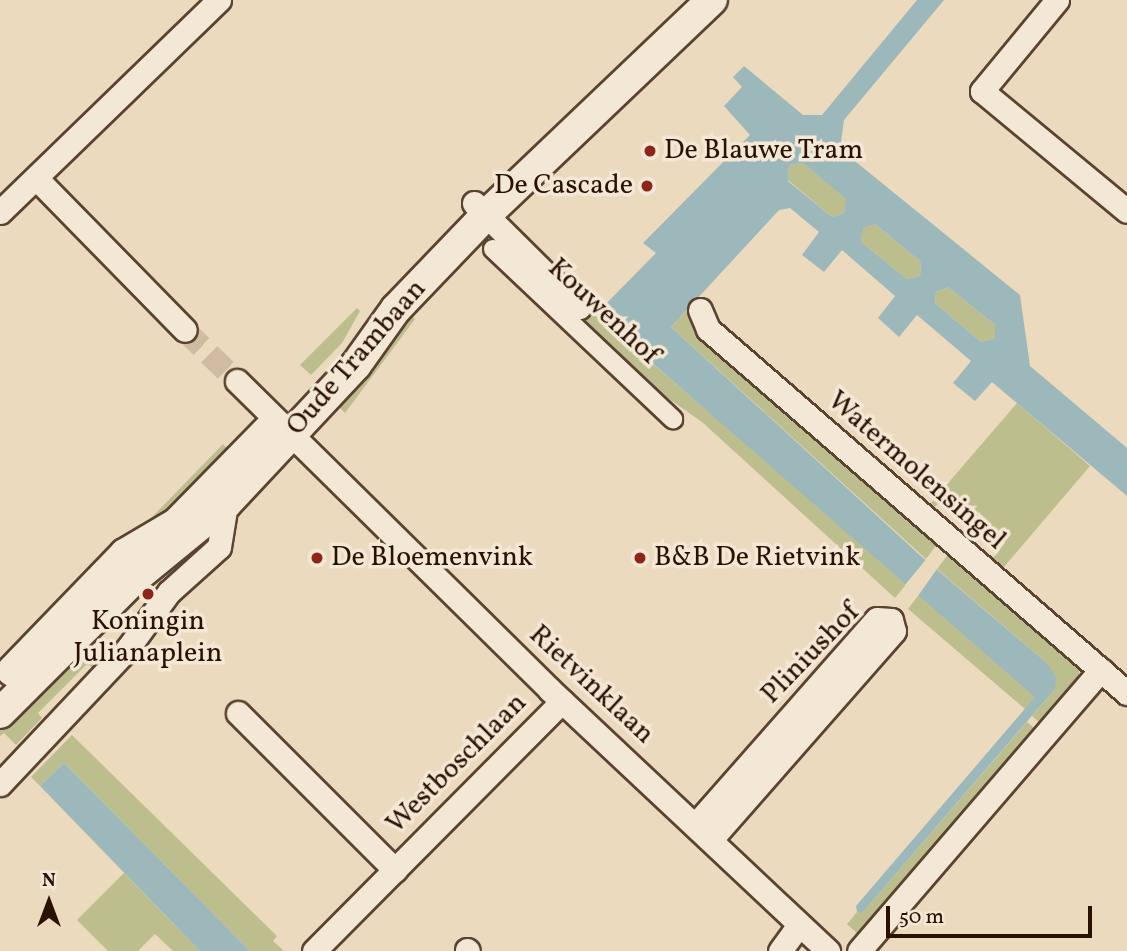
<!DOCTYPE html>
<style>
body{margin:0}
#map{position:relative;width:1127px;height:951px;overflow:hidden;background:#ecdabf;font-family:Vollkorn,serif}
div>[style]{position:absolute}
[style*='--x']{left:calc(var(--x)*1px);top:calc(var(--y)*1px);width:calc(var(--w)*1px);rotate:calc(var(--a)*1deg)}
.green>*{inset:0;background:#bdbe8e}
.water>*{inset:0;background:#9cb8bb}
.pier>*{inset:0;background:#ecdabf}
.minor-tunnel>*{height:23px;margin-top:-11.5px;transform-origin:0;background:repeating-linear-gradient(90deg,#cfbca2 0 23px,transparent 0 34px)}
.roads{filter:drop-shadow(2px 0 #5a4330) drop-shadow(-2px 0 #5a4330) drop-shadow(0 2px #5a4330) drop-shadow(0 -2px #5a4330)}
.pedestrian>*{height:18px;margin:-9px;padding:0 9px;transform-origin:9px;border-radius:9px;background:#f3e7d5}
.minor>*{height:23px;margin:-11.5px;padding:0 11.5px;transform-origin:11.5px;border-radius:11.5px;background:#f3e7d5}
.tertiary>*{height:30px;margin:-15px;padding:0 15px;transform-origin:15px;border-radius:15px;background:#f3e7d5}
.dots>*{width:19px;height:19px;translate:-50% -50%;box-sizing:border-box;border:4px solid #f3e7d5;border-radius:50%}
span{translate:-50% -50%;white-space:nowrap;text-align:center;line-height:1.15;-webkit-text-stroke:7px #f3e7d5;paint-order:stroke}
.poi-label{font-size:28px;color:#2a1100}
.left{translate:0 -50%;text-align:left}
.right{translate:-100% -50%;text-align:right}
.street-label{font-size:28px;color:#2a1100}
.north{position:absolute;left:14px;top:867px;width:70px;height:70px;-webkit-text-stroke:5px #f3e7d5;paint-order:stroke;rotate:0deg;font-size:19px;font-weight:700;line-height:28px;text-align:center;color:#2a1100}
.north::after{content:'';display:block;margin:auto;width:24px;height:32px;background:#2a1100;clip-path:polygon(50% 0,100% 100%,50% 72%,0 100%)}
.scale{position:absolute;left:886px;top:906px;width:206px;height:32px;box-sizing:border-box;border:4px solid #2a1100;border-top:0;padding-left:9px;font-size:21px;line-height:24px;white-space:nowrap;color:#2a1100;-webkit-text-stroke:5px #f3e7d5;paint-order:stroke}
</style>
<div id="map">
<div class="green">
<div style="clip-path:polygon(803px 163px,847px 199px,844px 213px,832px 217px,788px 180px,789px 165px)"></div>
<div style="clip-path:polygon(875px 224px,921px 262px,920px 276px,907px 279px,861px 242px,862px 228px)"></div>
<div style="clip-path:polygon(948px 287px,995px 325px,995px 338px,981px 342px,935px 303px,936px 292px)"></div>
<div style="clip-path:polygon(357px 308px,360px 311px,342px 343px,311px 375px,300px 365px)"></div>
<div style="clip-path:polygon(689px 308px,938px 543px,926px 559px,671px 327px)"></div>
<div style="clip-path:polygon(405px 310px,415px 319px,345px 413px,333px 401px)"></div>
<div style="clip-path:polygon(593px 313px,908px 582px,895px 598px,702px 422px,652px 387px,584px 321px)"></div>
<div style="clip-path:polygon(1017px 403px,1090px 466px,1004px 567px,993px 558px,1005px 543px,947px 494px,935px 507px,931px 503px)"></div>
<div style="clip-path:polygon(223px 444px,234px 455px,176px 513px,123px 547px)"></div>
<div style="clip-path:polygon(950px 552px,1079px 667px,1079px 685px,1044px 726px,1032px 716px,1055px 689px,1048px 664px,937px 569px)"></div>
<div style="clip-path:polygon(920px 593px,1036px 697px,1025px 709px,908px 609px)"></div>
<div style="clip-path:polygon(83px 650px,97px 665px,93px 668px,87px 664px,38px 713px,42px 718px,16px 745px,4px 733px,0 736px,0 725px)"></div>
<div style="clip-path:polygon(1027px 722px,1039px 732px,861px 937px,847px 924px,857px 912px,863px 912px)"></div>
<div style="clip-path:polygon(72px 735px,277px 936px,273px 941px,284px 951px,250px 951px,64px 763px,40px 786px,31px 777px)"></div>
<div style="clip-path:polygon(124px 873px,200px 951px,173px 951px,155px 934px,138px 951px,108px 951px,77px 920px)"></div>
</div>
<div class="water">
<div style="clip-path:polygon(evenodd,917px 0,944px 0,844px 120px,840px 149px,1020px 295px,1030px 366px,1127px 448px,1127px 496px,992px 382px,975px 401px,953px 383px,971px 361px,917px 315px,899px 337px,878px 318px,895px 296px,842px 250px,824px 272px,802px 255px,819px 232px,790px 208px,779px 210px,671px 327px,921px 556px,1048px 664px,1056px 677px,1055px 689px,863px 912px,857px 912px,856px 906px,1035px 697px,596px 314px,656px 253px,643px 243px,750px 135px,724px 106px,742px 87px,733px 77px,744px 66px,803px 115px,822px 115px,917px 0,803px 163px,846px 199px,844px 213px,832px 217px,788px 181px,789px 165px,803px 163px,917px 0,875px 224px,921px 262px,920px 276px,907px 279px,861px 242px,863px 228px,875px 224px,917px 0,948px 287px,995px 325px,995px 338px,981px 342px,935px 303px,936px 292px,948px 287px)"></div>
<div style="clip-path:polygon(64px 763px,250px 951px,200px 951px,40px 786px)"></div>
</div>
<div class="pier">
<div style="clip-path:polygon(928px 557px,939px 566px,918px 596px,905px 585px)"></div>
</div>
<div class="minor-tunnel">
<div style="--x:185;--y:330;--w:73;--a:44.4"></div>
</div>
<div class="roads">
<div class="pedestrian">
<div style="--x:493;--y:249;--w:248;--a:43.4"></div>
</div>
<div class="minor">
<div style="--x:1057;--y:0;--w:118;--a:129.5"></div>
<div style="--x:982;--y:91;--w:188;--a:39.6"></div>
<div style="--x:37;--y:179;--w:211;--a:45.6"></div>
<div style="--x:474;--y:203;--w:148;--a:44.7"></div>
<div style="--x:0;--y:212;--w:305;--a:-44.1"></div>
<div style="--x:700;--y:310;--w:21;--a:67"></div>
<div style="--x:708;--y:329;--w:555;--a:40.98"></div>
<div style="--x:237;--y:381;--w:438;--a:44.6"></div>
<div style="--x:549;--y:689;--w:383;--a:43.2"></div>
<div style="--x:238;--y:713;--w:222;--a:45"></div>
<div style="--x:0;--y:784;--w:187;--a:-46.7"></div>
<div style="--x:128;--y:648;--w:69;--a:-53.8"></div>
<div style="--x:169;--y:592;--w:67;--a:-42"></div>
<div style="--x:219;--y:547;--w:44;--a:-80.8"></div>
<div style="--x:696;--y:824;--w:273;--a:-48.6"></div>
<div style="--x:877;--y:619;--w:14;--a:4"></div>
<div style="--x:891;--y:620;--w:11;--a:75"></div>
<div style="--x:894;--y:631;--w:277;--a:131.3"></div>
<div style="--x:467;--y:950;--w:1;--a:45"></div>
<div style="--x:314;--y:951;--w:352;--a:-45.2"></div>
<div style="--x:780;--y:951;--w:31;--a:-54"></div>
<div style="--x:859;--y:951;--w:371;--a:-49.3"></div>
</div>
<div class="tertiary">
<div style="--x:12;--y:671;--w:163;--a:-46"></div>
<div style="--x:125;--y:554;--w:61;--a:-30.8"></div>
<div style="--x:177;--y:523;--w:133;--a:-45.6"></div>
<div style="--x:0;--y:713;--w:188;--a:-45"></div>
<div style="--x:133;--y:580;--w:120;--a:-39.3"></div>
<div style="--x:226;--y:504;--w:190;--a:-46.9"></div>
<div style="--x:356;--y:365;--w:69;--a:-54.5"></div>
<div style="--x:396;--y:309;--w:130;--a:-46.2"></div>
<div style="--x:486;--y:215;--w:312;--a:-43.6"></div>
</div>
</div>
<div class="dots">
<div style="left:650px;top:151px;background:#8f2418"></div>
<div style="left:647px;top:186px;background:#8f2418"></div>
<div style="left:317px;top:558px;background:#8f2418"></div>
<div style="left:640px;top:558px;background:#8f2418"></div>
<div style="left:148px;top:594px;background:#8f2418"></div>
</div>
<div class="poi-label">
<span class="left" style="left:664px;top:151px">De Blauwe Tram</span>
<span class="right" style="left:633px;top:186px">De Cascade</span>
<span class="left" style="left:331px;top:558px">De Bloemenvink</span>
<span class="left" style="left:654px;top:558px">B&amp;B De Rietvink</span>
<span style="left:148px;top:638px">Koningin<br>Julianaplein</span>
</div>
<div class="street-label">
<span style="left:603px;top:312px;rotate:43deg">Kouwenhof</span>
<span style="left:357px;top:358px;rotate:-49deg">Oude Trambaan</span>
<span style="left:916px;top:471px;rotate:41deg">Watermolensingel</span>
<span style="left:811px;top:654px;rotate:-46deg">Pliniushof</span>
<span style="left:591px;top:685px;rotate:43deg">Rietvinklaan</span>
<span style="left:457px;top:764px;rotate:-45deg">Westboschlaan</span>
</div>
<div class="north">N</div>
<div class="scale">50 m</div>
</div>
